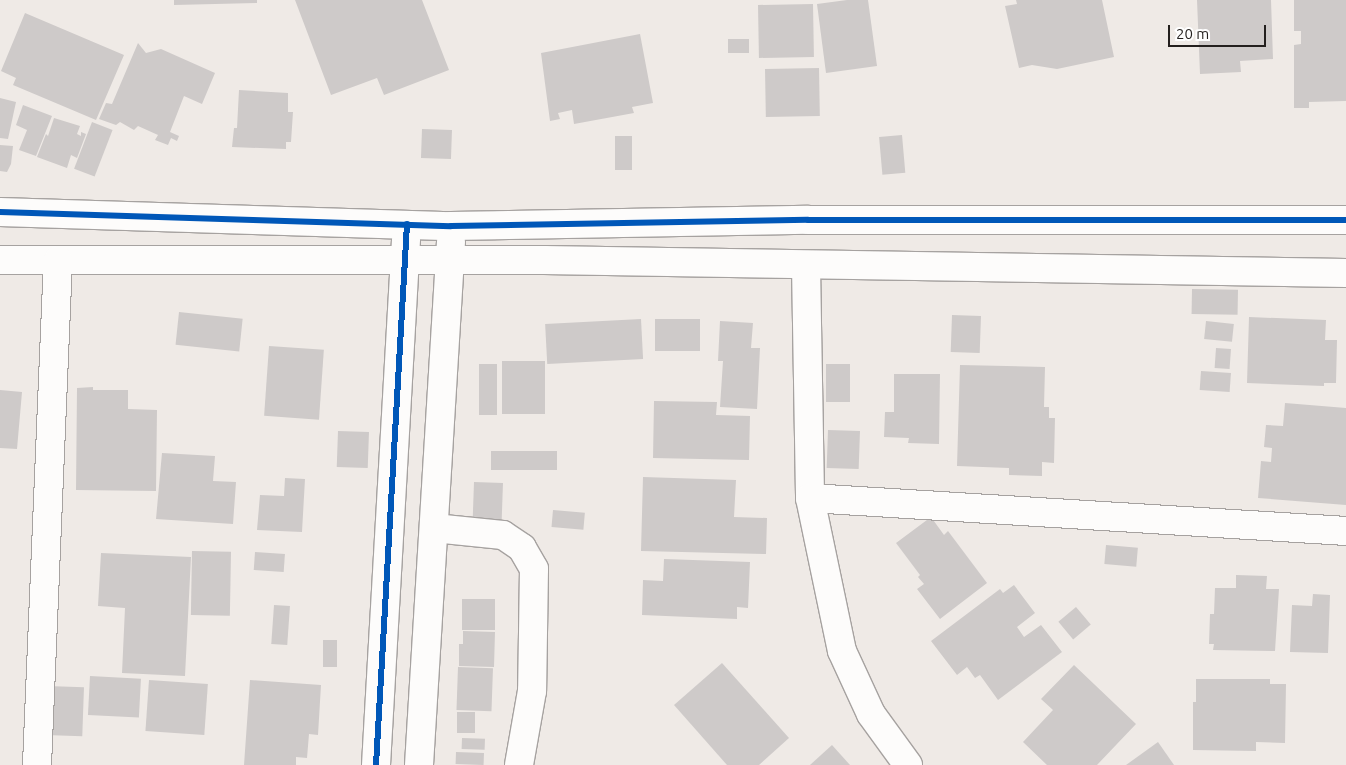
<!DOCTYPE html>
<style>
body{margin:0}
#map{position:relative;width:1346px;height:765px;overflow:hidden;background:#efeae6;font-family:Ubuntu,sans-serif}
div>[style]{position:absolute}
[style*='--x']{left:calc(var(--x)*1px);top:calc(var(--y)*1px);width:calc(var(--w)*1px);rotate:calc(var(--a)*1deg)}
.building>*{inset:0;background:#cecac9;transform-origin:0 0}
.roads{filter:drop-shadow(1px 0 #a6a2a0) drop-shadow(-1px 0 #a6a2a0) drop-shadow(0 1px #a6a2a0) drop-shadow(0 -1px #a6a2a0)}
.minor>*{height:28px;margin:-14px;padding:0 14px;transform-origin:14px;border-radius:14px;background:#fdfcfb}
.cycleway>*{height:6px;margin:-3px;padding:0 3px;transform-origin:3px;border-radius:3px;background:#0057b8}
span{translate:-50% -50%;white-space:nowrap;text-align:center;line-height:1.15;-webkit-text-stroke:4px #fff;paint-order:stroke}
.scale{position:absolute;left:1168px;top:25px;width:98px;height:22px;box-sizing:border-box;border:2px solid #231f1d;border-top:0;padding-left:6px;font-size:15px;line-height:18px;white-space:nowrap;color:#231f1d;-webkit-text-stroke:4px #fff;paint-order:stroke}
</style>
<div id="map">
<div class="building">
<div style="clip-path:polygon(174px 0,257px 0,257px 3px,174px 5px)"></div>
<div style="clip-path:polygon(295px 0,422px 0,449px 70px,384px 95px,377px 78px,331px 95px)"></div>
<div style="clip-path:polygon(847px 0,868px 0,877px 66px,826px 73px,817px 4px)"></div>
<div style="clip-path:polygon(1016px 0,1102px 0,1114px 57px,1057px 69px,1032px 65px,1019px 68px,1005px 6px,1017px 4px)"></div>
<div style="clip-path:polygon(1197px 0,1271px 0,1273px 59px,1240px 61px,1241px 72px,1200px 74px)"></div>
<div style="clip-path:polygon(1294px 0,1346px 0,1346px 101px,1309px 102px,1309px 108px,1294px 108px,1294px 45px,1301px 44px,1301px 31px,1294px 31px)"></div>
<div style="left:813px;top:4px;width:53px;height:55px;rotate:89deg"></div>
<div style="clip-path:polygon(25px 13px,124px 55px,96px 120px,13px 85px,16px 78px,1px 71px)"></div>
<div style="clip-path:polygon(640px 34px,653px 103px,632px 107px,634px 113px,574px 124px,572px 110px,558px 113px,560px 119px,550px 121px,541px 53px)"></div>
<div style="left:728px;top:39px;width:21px;height:14px"></div>
<div style="clip-path:polygon(138px 43px,146px 53px,161px 49px,215px 73px,202px 104px,184px 96px,170px 132px,179px 136px,177px 141px,171px 138px,168px 145px,155px 140px,158px 135px,138px 126px,134px 130px,120px 122px,116px 125px,99px 119px,106px 103px,112px 104px)"></div>
<div style="left:819px;top:68px;width:48px;height:54px;rotate:89deg"></div>
<div style="clip-path:polygon(239px 90px,288px 93px,288px 112px,293px 112px,291px 142px,286px 142px,286px 149px,232px 147px,234px 128px,237px 128px)"></div>
<div style="clip-path:polygon(0 98px,16px 102px,8px 139px,0 138px)"></div>
<div style="clip-path:polygon(23px 105px,52px 116px,36px 156px,19px 150px,27px 130px,16px 125px)"></div>
<div style="clip-path:polygon(54px 118px,80px 126px,77px 134px,81px 136px,81px 132px,86px 134px,77px 158px,71px 155px,67px 168px,37px 157px,46px 134px,48px 136px)"></div>
<div style="left:92px;top:122px;width:22px;height:50px;rotate:21deg"></div>
<div style="left:422px;top:129px;width:30px;height:29px;rotate:2deg"></div>
<div style="left:902px;top:135px;width:38px;height:23px;rotate:85deg"></div>
<div style="left:615px;top:136px;width:17px;height:34px"></div>
<div style="clip-path:polygon(0 145px,13px 146px,11px 164px,7px 172px,0 171px)"></div>
<div style="left:1192px;top:289px;width:46px;height:25px;rotate:1deg"></div>
<div style="left:179px;top:312px;width:64px;height:33px;rotate:6deg"></div>
<div style="left:952px;top:315px;width:29px;height:37px;rotate:2deg"></div>
<div style="clip-path:polygon(1249px 317px,1326px 320px,1325px 340px,1337px 340px,1336px 383px,1324px 383px,1324px 386px,1247px 383px)"></div>
<div style="left:641px;top:319px;width:40px;height:96px;rotate:87deg"></div>
<div style="left:700px;top:319px;width:32px;height:45px;rotate:90deg"></div>
<div style="clip-path:polygon(720px 321px,753px 323px,751px 348px,760px 348px,757px 409px,720px 407px,723px 361px,718px 361px)"></div>
<div style="left:1206px;top:321px;width:28px;height:18px;rotate:6deg"></div>
<div style="left:269px;top:346px;width:55px;height:70px;rotate:4deg"></div>
<div style="left:1216px;top:348px;width:15px;height:20px;rotate:4deg"></div>
<div style="left:502px;top:361px;width:43px;height:53px"></div>
<div style="left:479px;top:364px;width:18px;height:51px"></div>
<div style="left:826px;top:364px;width:24px;height:38px"></div>
<div style="clip-path:polygon(960px 365px,1045px 367px,1044px 407px,1049px 407px,1049px 418px,1055px 418px,1054px 463px,1042px 462px,1042px 476px,1009px 475px,1009px 468px,957px 466px)"></div>
<div style="left:1201px;top:371px;width:30px;height:19px;rotate:4deg"></div>
<div style="clip-path:polygon(894px 374px,940px 374px,939px 444px,908px 443px,909px 438px,884px 437px,885px 412px,894px 412px)"></div>
<div style="clip-path:polygon(93px 387px,93px 390px,128px 390px,128px 409px,157px 410px,156px 491px,76px 490px,77px 388px)"></div>
<div style="clip-path:polygon(0 390px,22px 392px,17px 449px,0 448px)"></div>
<div style="clip-path:polygon(654px 401px,717px 402px,716px 415px,750px 416px,749px 460px,653px 458px)"></div>
<div style="clip-path:polygon(1285px 403px,1346px 408px,1346px 505px,1258px 498px,1261px 461px,1271px 462px,1272px 448px,1264px 447px,1266px 425px,1283px 426px)"></div>
<div style="left:828px;top:430px;width:32px;height:38px;rotate:2deg"></div>
<div style="left:338px;top:431px;width:31px;height:36px;rotate:2deg"></div>
<div style="left:491px;top:451px;width:66px;height:19px"></div>
<div style="clip-path:polygon(162px 453px,215px 456px,213px 481px,236px 482px,233px 524px,156px 519px)"></div>
<div style="clip-path:polygon(643px 477px,736px 480px,734px 517px,767px 518px,766px 554px,641px 551px)"></div>
<div style="clip-path:polygon(285px 478px,305px 479px,302px 532px,257px 530px,260px 495px,284px 496px)"></div>
<div style="left:474px;top:482px;width:29px;height:47px;rotate:2deg"></div>
<div style="left:553px;top:510px;width:32px;height:17px;rotate:5deg"></div>
<div style="clip-path:polygon(931px 517px,944px 535px,948px 531px,987px 583px,940px 619px,917px 589px,924px 584px,918px 577px,920px 575px,896px 543px)"></div>
<div style="left:1106px;top:545px;width:32px;height:19px;rotate:5deg"></div>
<div style="left:192px;top:551px;width:39px;height:64px;rotate:1deg"></div>
<div style="left:255px;top:552px;width:30px;height:18px;rotate:4deg"></div>
<div style="clip-path:polygon(101px 553px,191px 557px,185px 676px,122px 673px,125px 608px,98px 606px)"></div>
<div style="clip-path:polygon(664px 559px,750px 562px,748px 608px,737px 607px,737px 619px,642px 615px,643px 580px,663px 581px)"></div>
<div style="clip-path:polygon(1236px 575px,1267px 576px,1266px 589px,1279px 589px,1275px 651px,1213px 650px,1214px 644px,1209px 644px,1210px 614px,1214px 614px,1215px 588px,1236px 588px)"></div>
<div style="clip-path:polygon(1014px 585px,1035px 613px,1017px 627px,1024px 637px,1041px 625px,1062px 652px,998px 700px,980px 675px,975px 678px,967px 667px,957px 675px,931px 641px,1000px 589px,1003px 593px)"></div>
<div style="clip-path:polygon(1313px 594px,1330px 595px,1328px 653px,1290px 652px,1292px 605px,1312px 606px)"></div>
<div style="left:462px;top:599px;width:33px;height:31px"></div>
<div style="left:274px;top:605px;width:16px;height:39px;rotate:4deg"></div>
<div style="left:1076px;top:607px;width:23px;height:23px;rotate:50deg"></div>
<div style="clip-path:polygon(463px 631px,495px 632px,494px 667px,459px 666px,459px 644px,463px 644px)"></div>
<div style="left:323px;top:640px;width:14px;height:27px"></div>
<div style="clip-path:polygon(722px 663px,789px 738px,759px 765px,727px 765px,674px 705px)"></div>
<div style="clip-path:polygon(1074px 665px,1136px 724px,1097px 765px,1047px 765px,1023px 742px,1053px 710px,1041px 699px)"></div>
<div style="left:458px;top:667px;width:35px;height:43px;rotate:2deg"></div>
<div style="left:90px;top:676px;width:51px;height:39px;rotate:3deg"></div>
<div style="clip-path:polygon(1196px 679px,1270px 679px,1270px 684px,1286px 684px,1285px 743px,1256px 742px,1256px 751px,1193px 750px,1193px 702px,1196px 702px)"></div>
<div style="left:149px;top:680px;width:59px;height:51px;rotate:4deg"></div>
<div style="clip-path:polygon(250px 680px,321px 685px,318px 735px,309px 734px,307px 758px,296px 757px,296px 765px,244px 765px)"></div>
<div style="left:47px;top:686px;width:37px;height:49px;rotate:2deg"></div>
<div style="left:457px;top:712px;width:18px;height:21px"></div>
<div style="left:462px;top:738px;width:23px;height:11px;rotate:2deg"></div>
<div style="clip-path:polygon(1158px 742px,1174px 765px,1126px 765px)"></div>
<div style="clip-path:polygon(832px 745px,850px 765px,810px 765px)"></div>
<div style="left:456px;top:752px;width:28px;height:12px;rotate:2deg"></div>
</div>
<div class="roads">
<div class="minor">
<div style="--x:0;--y:212;--w:451;--a:1.8"></div>
<div style="--x:451;--y:226;--w:357;--a:-1"></div>
<div style="--x:808;--y:220;--w:538;--a:0"></div>
<div style="--x:0;--y:260;--w:544;--a:0"></div>
<div style="--x:544;--y:260;--w:802;--a:0.93"></div>
<div style="--x:806;--y:266;--w:232;--a:89"></div>
<div style="--x:810;--y:498;--w:156;--a:78.2"></div>
<div style="--x:842;--y:651;--w:69;--a:65.3"></div>
<div style="--x:871;--y:714;--w:63;--a:54"></div>
<div style="--x:810;--y:498;--w:537;--a:3.52"></div>
<div style="--x:434;--y:528;--w:69;--a:5.8"></div>
<div style="--x:503;--y:535;--w:23;--a:34"></div>
<div style="--x:522;--y:548;--w:24;--a:60"></div>
<div style="--x:534;--y:569;--w:122;--a:90.9"></div>
<div style="--x:532;--y:691;--w:75;--a:100"></div>
<div style="--x:37;--y:765;--w:505;--a:-87.62"></div>
<div style="--x:376;--y:765;--w:526;--a:-86.73"></div>
<div style="--x:419;--y:765;--w:524;--a:-86.5"></div>
</div>
</div>
<div class="cycleway">
<div style="--x:0;--y:212;--w:451;--a:1.8"></div>
<div style="--x:451;--y:226;--w:357;--a:-1"></div>
<div style="--x:808;--y:220;--w:538;--a:0"></div>
<div style="--x:376;--y:765;--w:542;--a:-86.72"></div>
</div>
<div class="scale">20 m</div>
</div>
